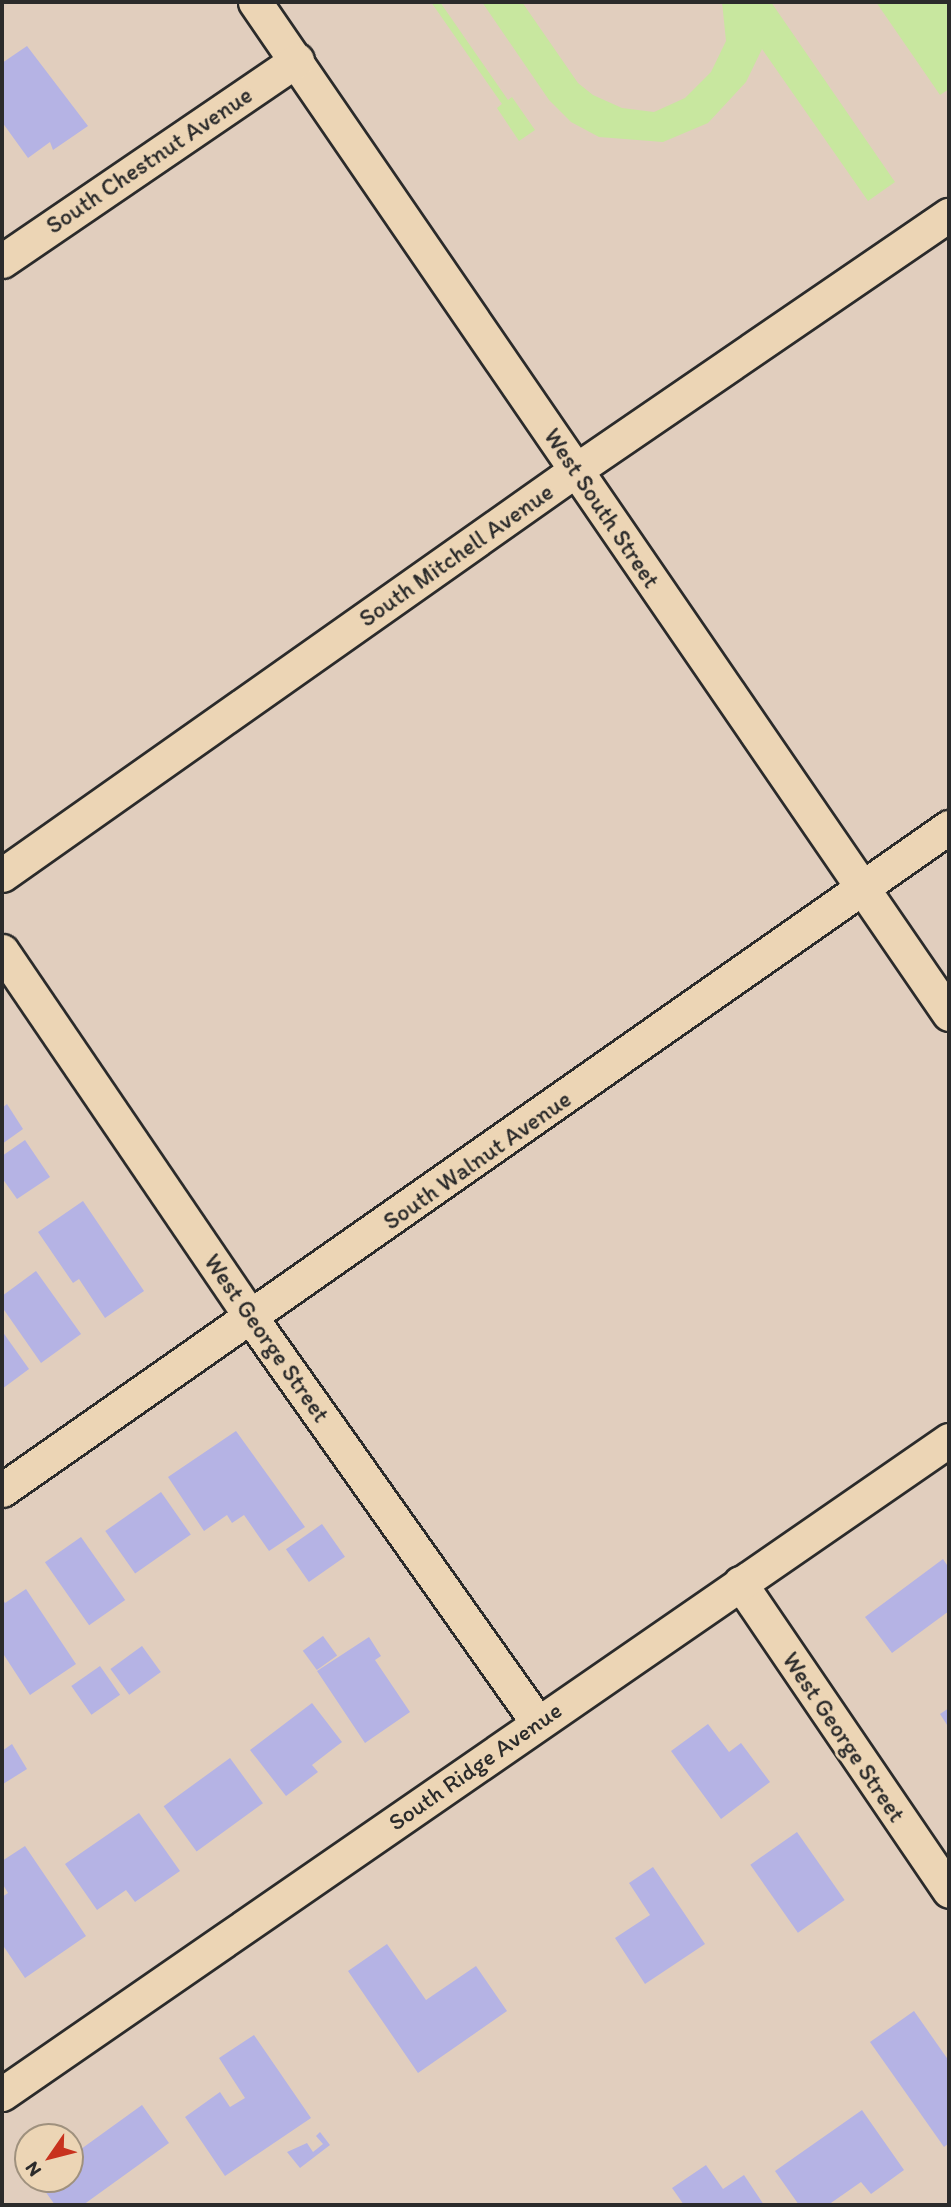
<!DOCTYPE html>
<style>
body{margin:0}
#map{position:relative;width:951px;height:2207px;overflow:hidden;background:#e1cebe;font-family:Itim,sans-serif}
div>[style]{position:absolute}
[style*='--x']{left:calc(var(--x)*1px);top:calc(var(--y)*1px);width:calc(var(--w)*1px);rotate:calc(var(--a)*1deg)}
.green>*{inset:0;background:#c8e79f}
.building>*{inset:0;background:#b5b3e4;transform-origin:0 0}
.roads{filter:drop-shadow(2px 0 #2b2b2b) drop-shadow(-2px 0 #2b2b2b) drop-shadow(0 2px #2b2b2b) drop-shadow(0 -2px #2b2b2b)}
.street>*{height:33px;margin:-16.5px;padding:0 16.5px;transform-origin:16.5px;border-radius:16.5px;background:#ecd5b5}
span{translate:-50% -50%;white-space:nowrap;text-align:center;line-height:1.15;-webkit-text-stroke:6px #ecd5b5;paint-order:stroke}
.street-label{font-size:24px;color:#2b2b2b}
.frame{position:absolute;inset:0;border:4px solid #2b2b2b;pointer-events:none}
.north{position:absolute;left:14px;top:2123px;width:70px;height:70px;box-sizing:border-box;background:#ecd5b5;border:2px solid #9f917e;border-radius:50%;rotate:235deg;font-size:19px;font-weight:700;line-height:28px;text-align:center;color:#2b2b2b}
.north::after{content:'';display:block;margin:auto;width:24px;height:32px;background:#c8321e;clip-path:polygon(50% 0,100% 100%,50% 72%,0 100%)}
</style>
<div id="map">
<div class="green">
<div style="clip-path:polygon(431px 2px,440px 2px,508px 100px,512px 97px,535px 130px,519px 141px,497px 108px,502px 104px)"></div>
<div style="clip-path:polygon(482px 2px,522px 2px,578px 83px,593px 95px,622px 108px,654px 112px,685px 98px,711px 72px,726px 41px,722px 2px,771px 2px,895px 182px,868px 201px,762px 49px,746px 82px,708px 123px,663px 142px,599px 137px,571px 122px,549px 100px)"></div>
<div style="clip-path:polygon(876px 2px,949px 2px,949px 89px,940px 95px)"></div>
</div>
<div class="building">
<div style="clip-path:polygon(27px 46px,88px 126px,53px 150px,50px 142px,28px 158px,2px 122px,2px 63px)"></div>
<div style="clip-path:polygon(7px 1104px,23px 1129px,2px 1144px,2px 1108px)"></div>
<div style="clip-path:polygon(25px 1140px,50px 1177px,17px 1199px,2px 1178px,2px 1156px)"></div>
<div style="clip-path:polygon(83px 1201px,144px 1291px,105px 1318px,79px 1279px,73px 1283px,38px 1232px)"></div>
<div style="clip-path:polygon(36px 1271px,81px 1334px,41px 1363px,2px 1307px,2px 1296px)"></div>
<div style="clip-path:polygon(2px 1331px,29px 1369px,2px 1389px)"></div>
<div style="clip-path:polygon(236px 1431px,305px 1527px,269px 1551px,244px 1515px,232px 1523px,227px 1515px,204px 1531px,168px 1477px)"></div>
<div style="left:161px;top:1492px;width:52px;height:68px;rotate:55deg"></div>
<div style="left:322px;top:1524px;width:40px;height:44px;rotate:55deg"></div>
<div style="left:81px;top:1537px;width:77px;height:44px;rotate:55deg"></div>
<div style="clip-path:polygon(943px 1559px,949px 1568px,949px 1611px,892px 1653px,865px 1617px)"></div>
<div style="clip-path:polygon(26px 1589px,76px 1664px,30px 1695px,2px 1652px,2px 1598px,5px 1603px)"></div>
<div style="left:323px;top:1636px;width:24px;height:25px;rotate:54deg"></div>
<div style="clip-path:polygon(369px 1637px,381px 1656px,375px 1660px,410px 1712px,365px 1743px,317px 1671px)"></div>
<div style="left:142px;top:1646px;width:32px;height:39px;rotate:54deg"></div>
<div style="left:100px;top:1666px;width:35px;height:35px;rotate:55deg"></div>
<div style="clip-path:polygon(312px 1703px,342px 1742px,312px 1765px,318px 1772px,286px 1796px,250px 1750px)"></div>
<div style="clip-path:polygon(949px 1708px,949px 1728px,940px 1714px)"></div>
<div style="clip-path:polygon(708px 1724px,729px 1752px,741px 1743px,770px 1782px,721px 1819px,671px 1751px)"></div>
<div style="clip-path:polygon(12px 1744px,27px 1769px,3px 1784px,2px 1751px)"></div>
<div style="left:230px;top:1758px;width:56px;height:82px;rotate:54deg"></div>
<div style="clip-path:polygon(139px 1813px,180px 1871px,135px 1902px,126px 1890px,97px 1910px,65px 1864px)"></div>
<div style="left:797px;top:1832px;width:83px;height:57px;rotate:55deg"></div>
<div style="clip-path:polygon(25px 1846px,86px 1936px,25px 1978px,2px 1944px,2px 1897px,8px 1893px,2px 1883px,2px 1861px)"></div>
<div style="clip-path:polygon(653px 1867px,705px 1944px,645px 1984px,615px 1938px,650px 1915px,629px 1883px)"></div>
<div style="clip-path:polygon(387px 1944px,426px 2000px,476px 1966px,507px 2011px,418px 2073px,348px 1971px)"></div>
<div style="clip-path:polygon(914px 2011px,949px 2061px,949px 2143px,944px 2147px,870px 2042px)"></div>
<div style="clip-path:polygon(254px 2035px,311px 2118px,225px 2176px,185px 2117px,220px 2092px,230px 2107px,245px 2098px,219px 2058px)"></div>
<div style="clip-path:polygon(142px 2105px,169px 2143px,83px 2205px,55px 2205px,37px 2180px,70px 2179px,70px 2157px)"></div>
<div style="clip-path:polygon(862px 2110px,904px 2170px,871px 2194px,861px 2182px,828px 2205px,799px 2205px,775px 2171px)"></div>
<div style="clip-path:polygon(320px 2132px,330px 2145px,300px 2168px,287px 2152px,307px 2143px,313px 2152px,323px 2144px,316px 2136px)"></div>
<div style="clip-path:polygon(706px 2165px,723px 2189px,744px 2175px,764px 2205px,684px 2205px,672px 2188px)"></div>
</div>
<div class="roads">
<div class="street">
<div style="--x:255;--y:2;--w:1227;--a:55.56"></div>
<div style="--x:2;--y:261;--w:357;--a:-34.3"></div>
<div style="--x:2;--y:875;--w:702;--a:-35.21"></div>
<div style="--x:576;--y:470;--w:452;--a:-34.4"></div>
<div style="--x:2;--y:951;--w:445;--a:55.8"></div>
<div style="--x:252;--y:1319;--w:494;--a:54.7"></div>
<div style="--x:2;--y:1490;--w:1156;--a:-35"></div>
<div style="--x:740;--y:1583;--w:372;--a:55.8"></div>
<div style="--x:2;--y:2094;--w:1151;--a:-34.63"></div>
</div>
</div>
<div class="street-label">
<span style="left:149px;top:160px;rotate:-34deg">South Chestnut Avenue</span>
<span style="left:602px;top:508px;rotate:56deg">West South Street</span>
<span style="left:456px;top:555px;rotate:-35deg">South Mitchell Avenue</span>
<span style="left:477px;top:1160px;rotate:-35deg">South Walnut Avenue</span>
<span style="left:267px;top:1338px;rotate:55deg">West George Street</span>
<span style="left:844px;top:1737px;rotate:56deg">West George Street</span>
<span style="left:475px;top:1766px;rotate:-35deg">South Ridge Avenue</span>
</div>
<div class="frame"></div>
<div class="north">N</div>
</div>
